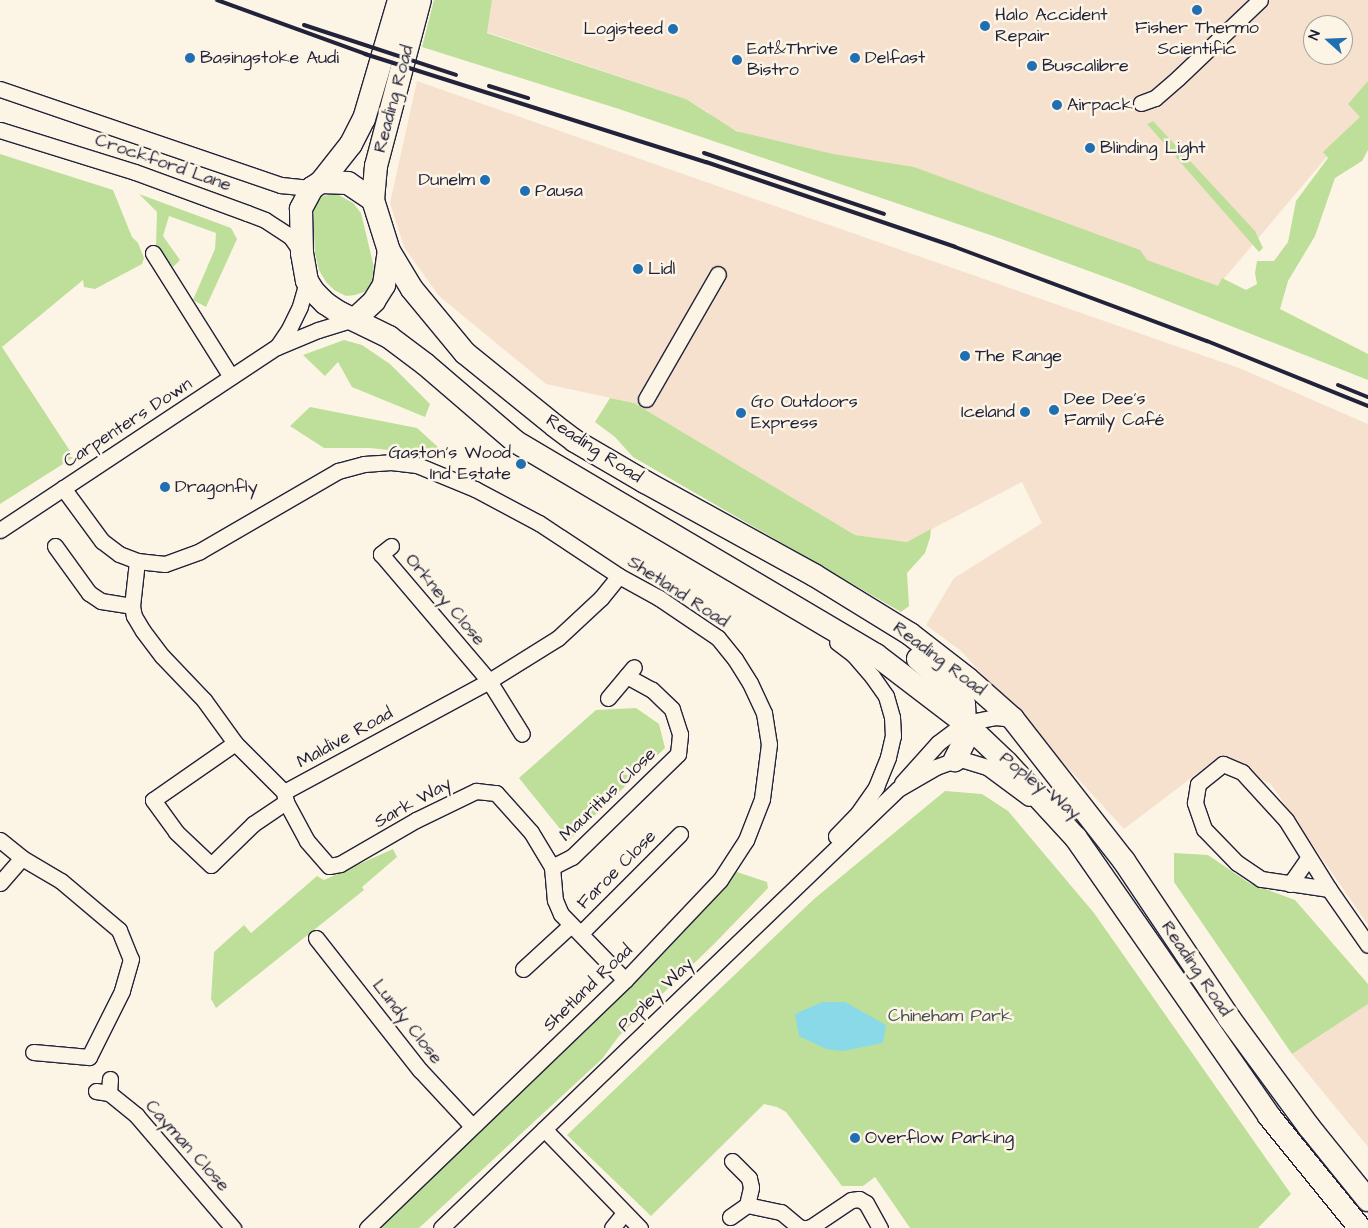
<!DOCTYPE html>
<meta charset="utf-8">
<style>
body{margin:0}
#map{position:relative;width:1368px;height:1228px;overflow:hidden;background:#fcf5e5;font-family:"Architects Daughter",sans-serif}
div>[style]{position:absolute}
[style*='--x']{left:calc(var(--x)*1px);top:calc(var(--y)*1px);width:calc(var(--w)*1px);rotate:calc(var(--a)*1deg)}
.built>*{inset:0;background:#f6e1cf}
.green>*{inset:0;background:#bddf99}
.water>*{inset:0;background:#8ad9e8}
.roads{filter:drop-shadow(1px 0 #22223b) drop-shadow(-1px 0 #22223b) drop-shadow(0 1px #22223b) drop-shadow(0 -1px #22223b)}
.minor>*{height:15px;margin:-7.5px;padding:0 7.5px;transform-origin:7.5px;border-radius:7.5px;background:#fcf5e5}
.highway>*{height:22px;margin:-11px;padding:0 11px;transform-origin:11px;border-radius:11px;background:#fcf5e5}
.rail>*{height:4px;margin:-2px;padding:0 2px;transform-origin:2px;border-radius:2px;background:#22223b}
.dots>*{width:14px;height:14px;translate:-50% -50%;box-sizing:border-box;border:2px solid #fcf5e5;border-radius:50%}
span{translate:-50% -50%;white-space:nowrap;text-align:center;line-height:1.15;-webkit-text-stroke:5px #fcf5e5;paint-order:stroke}
.poi-label{font-size:18px;color:#22223b}
.left{translate:0 -50%;text-align:left}
.right{translate:-100% -50%;text-align:right}
.street-label{font-size:18px;color:#22223b}
.park-label{font-size:18px;color:#495152}
.north{position:absolute;left:1303px;top:15px;width:50px;height:50px;box-sizing:border-box;background:#fcf5e5;border:1px solid #a5a1a1;border-radius:50%;rotate:290deg;font-size:14px;font-weight:700;line-height:20px;text-align:center;color:#22223b}
.north::after{content:'';display:block;margin:auto;width:18px;height:22px;background:#1f6fb2;clip-path:polygon(50% 0,100% 100%,50% 72%,0 100%)}
</style>
<div id="map">
<div class="built">
<div style="clip-path:polygon(evenodd,492px 0,1368px 0,1368px 108px,1207px 299px,705px 119px,709px 113px,686px 99px,487px 32px,492px 0,1313px 25px,1343px 25px,1343px 55px,1313px 55px,1313px 25px)"></div>
<div style="clip-path:polygon(417px 81px,1239px 368px,1368px 424px,1368px 925px,1270px 783px,1215px 760px,1124px 829px,961px 651px,926px 625px,954px 578px,1042px 523px,1022px 482px,907px 542px,855px 535px,634px 403px,546px 384px,439px 296px,404px 247px,390px 203px)"></div>
<div style="clip-path:polygon(1368px 1004px,1368px 1147px,1292px 1054px)"></div>
</div>
<div class="green">
<div style="clip-path:polygon(434px 0,492px 0,487px 33px,686px 99px,736px 131px,833px 154px,914px 167px,1140px 250px,1147px 260px,1218px 286px,1222px 278px,1246px 290px,1257px 284px,1255px 273px,1257px 261px,1274px 261px,1288px 242px,1296px 201px,1328px 158px,1323px 152px,1360px 117px,1348px 104px,1368px 81px,1368px 150px,1362px 161px,1335px 178px,1315px 236px,1288px 281px,1280px 309px,1368px 354px,1368px 380px,1127px 285px,996px 237px,619px 109px,422px 47px)"></div>
<div style="clip-path:polygon(1153px 121px,1255px 231px,1263px 248px,1259px 252px,1147px 124px)"></div>
<div style="clip-path:polygon(0 154px,113px 190px,132px 237px,138px 243px,144px 258px,142px 264px,95px 289px,84px 287px,83px 280px,2px 347px,74px 457px,0 504px)"></div>
<div style="clip-path:polygon(139px 194px,231px 228px,237px 239px,206px 307px,193px 300px,215px 249px,216px 233px,169px 216px,163px 236px,180px 260px,173px 267px,156px 245px,157px 212px)"></div>
<div style="clip-path:polygon(337px 194px,353px 203px,361px 213px,373px 263px,375px 276px,373px 283px,364px 292px,355px 295px,346px 296px,334px 290px,326px 282px,319px 270px,315px 253px,313px 208px,317px 201px,323px 196px)"></div>
<div style="clip-path:polygon(344px 340px,362px 345px,390px 364px,430px 404px,425px 417px,352px 387px,338px 362px,325px 376px,303px 355px)"></div>
<div style="clip-path:polygon(610px 398px,634px 403px,855px 535px,907px 542px,931px 529px,930px 538px,925px 553px,907px 573px,909px 606px,901px 612px,633px 457px,615px 437px,595px 422px)"></div>
<div style="clip-path:polygon(310px 407px,417px 428px,438px 447px,433px 455px,370px 448px,324px 448px,290px 426px)"></div>
<div style="clip-path:polygon(636px 708px,659px 724px,665px 748px,569px 840px,519px 778px,596px 710px)"></div>
<div style="clip-path:polygon(945px 791px,982px 794px,1008px 811px,1094px 913px,1291px 1194px,1258px 1228px,910px 1228px,875px 1177px,863px 1186px,842px 1186px,786px 1112px,777px 1107px,764px 1104px,651px 1216px,567px 1135px,814px 899px)"></div>
<div style="clip-path:polygon(393px 849px,397px 857px,362px 887px,364px 890px,216px 1008px,211px 999px,214px 952px,244px 925px,251px 933px,317px 876px,324px 880px)"></div>
<div style="clip-path:polygon(1174px 853px,1208px 855px,1249px 883px,1295px 900px,1368px 984px,1368px 1004px,1292px 1054px,1174px 882px)"></div>
<div style="clip-path:polygon(728px 869px,767px 882px,768px 888px,714px 944px,619px 1036px,602px 1059px,419px 1228px,376px 1228px)"></div>
</div>
<div class="water">
<div style="clip-path:polygon(822px 1002px,845px 1002px,886px 1025px,883px 1043px,843px 1051px,826px 1049px,799px 1036px,795px 1014px)"></div>
</div>
<div class="roads">
<div class="minor">
<div style="--x:0;--y:89;--w:297;--a:18.9"></div>
<div style="--x:281;--y:185;--w:31;--a:6"></div>
<div style="--x:1141;--y:103;--w:15;--a:-20"></div>
<div style="--x:1155;--y:98;--w:30;--a:-41"></div>
<div style="--x:1178;--y:78;--w:113;--a:-43.6"></div>
<div style="--x:0;--y:130;--w:141;--a:17.3"></div>
<div style="--x:135;--y:172;--w:119;--a:20.1"></div>
<div style="--x:247;--y:213;--w:19;--a:21"></div>
<div style="--x:265;--y:220;--w:30;--a:33"></div>
<div style="--x:290;--y:236;--w:21;--a:55"></div>
<div style="--x:153;--y:253;--w:146;--a:57.8"></div>
<div style="--x:277;--y:347;--w:22;--a:-56"></div>
<div style="--x:289;--y:329;--w:25;--a:-64"></div>
<div style="--x:300;--y:306;--w:26;--a:-74"></div>
<div style="--x:646;--y:399;--w:144;--a:-60.1"></div>
<div style="--x:63;--y:488;--w:66;--a:53.7"></div>
<div style="--x:102;--y:541;--w:21;--a:37"></div>
<div style="--x:119;--y:554;--w:19;--a:21"></div>
<div style="--x:137;--y:561;--w:28;--a:6"></div>
<div style="--x:165;--y:564;--w:37;--a:-20"></div>
<div style="--x:200;--y:551;--w:160;--a:-30.1"></div>
<div style="--x:338;--y:471;--w:27;--a:-15"></div>
<div style="--x:364;--y:464;--w:27;--a:-4"></div>
<div style="--x:391;--y:462;--w:26;--a:7"></div>
<div style="--x:417;--y:465;--w:63;--a:22.5"></div>
<div style="--x:475;--y:489;--w:72;--a:28"></div>
<div style="--x:539;--y:523;--w:96;--a:33.5"></div>
<div style="--x:619;--y:576;--w:46;--a:28.8"></div>
<div style="--x:659;--y:598;--w:71;--a:34.1"></div>
<div style="--x:718;--y:638;--w:27;--a:51"></div>
<div style="--x:735;--y:659;--w:28;--a:58"></div>
<div style="--x:750;--y:683;--w:33;--a:65"></div>
<div style="--x:764;--y:713;--w:31;--a:81"></div>
<div style="--x:769;--y:744;--w:55;--a:97.3"></div>
<div style="--x:762;--y:799;--w:44;--a:111.3"></div>
<div style="--x:746;--y:840;--w:48;--a:123"></div>
<div style="--x:720;--y:880;--w:138;--a:133.5"></div>
<div style="--x:625;--y:980;--w:358;--a:136.1"></div>
<div style="--x:0;--y:530;--w:332;--a:-33.5"></div>
<div style="--x:277;--y:347;--w:44;--a:-22.5"></div>
<div style="--x:318;--y:330;--w:39;--a:-17"></div>
<div style="--x:55;--y:546;--w:58;--a:54.1"></div>
<div style="--x:89;--y:593;--w:14;--a:34"></div>
<div style="--x:101;--y:601;--w:31;--a:9"></div>
<div style="--x:391;--y:546;--w:13;--a:141"></div>
<div style="--x:381;--y:554;--w:167;--a:49.6"></div>
<div style="--x:489;--y:681;--w:62;--a:58.1"></div>
<div style="--x:137;--y:561;--w:45;--a:96.3"></div>
<div style="--x:132;--y:606;--w:10;--a:79"></div>
<div style="--x:134;--y:616;--w:17;--a:59"></div>
<div style="--x:143;--y:631;--w:31;--a:53"></div>
<div style="--x:162;--y:656;--w:61;--a:46.3"></div>
<div style="--x:204;--y:700;--w:53;--a:54.2"></div>
<div style="--x:235;--y:743;--w:69;--a:45"></div>
<div style="--x:608;--y:698;--w:40;--a:-50"></div>
<div style="--x:235;--y:743;--w:100;--a:145.2"></div>
<div style="--x:153;--y:800;--w:39;--a:54"></div>
<div style="--x:176;--y:832;--w:48;--a:43.3"></div>
<div style="--x:211;--y:865;--w:59;--a:-44.3"></div>
<div style="--x:253;--y:824;--w:40;--a:-34"></div>
<div style="--x:902;--y:783;--w:54;--a:-48"></div>
<div style="--x:938;--y:743;--w:34;--a:-37"></div>
<div style="--x:965;--y:723;--w:32;--a:-11"></div>
<div style="--x:996;--y:717;--w:17;--a:7"></div>
<div style="--x:284;--y:792;--w:10;--a:79"></div>
<div style="--x:286;--y:802;--w:44;--a:61.7"></div>
<div style="--x:307;--y:841;--w:33;--a:49"></div>
<div style="--x:329;--y:866;--w:11;--a:-10"></div>
<div style="--x:340;--y:864;--w:88;--a:-30.1"></div>
<div style="--x:416;--y:820;--w:67;--a:-25.8"></div>
<div style="--x:476;--y:791;--w:20;--a:6"></div>
<div style="--x:496;--y:793;--w:52;--a:48.1"></div>
<div style="--x:531;--y:832;--w:41;--a:59"></div>
<div style="--x:552;--y:867;--w:33;--a:85"></div>
<div style="--x:555;--y:900;--w:15;--a:67"></div>
<div style="--x:561;--y:914;--w:92;--a:45.9"></div>
<div style="--x:284;--y:792;--w:233;--a:-28.4"></div>
<div style="--x:489;--y:681;--w:81;--a:-31.9"></div>
<div style="--x:558;--y:638;--w:59;--a:-42.9"></div>
<div style="--x:601;--y:598;--w:28;--a:-51"></div>
<div style="--x:836;--y:836;--w:32;--a:-46"></div>
<div style="--x:858;--y:813;--w:32;--a:-55"></div>
<div style="--x:876;--y:787;--w:32;--a:-68"></div>
<div style="--x:888;--y:757;--w:22;--a:-77"></div>
<div style="--x:893;--y:736;--w:19;--a:-93"></div>
<div style="--x:892;--y:717;--w:22;--a:-106"></div>
<div style="--x:886;--y:696;--w:24;--a:-125"></div>
<div style="--x:872;--y:676;--w:28;--a:-131"></div>
<div style="--x:854;--y:655;--w:21;--a:-143"></div>
<div style="--x:0;--y:840;--w:28;--a:39"></div>
<div style="--x:22;--y:858;--w:45;--a:30.5"></div>
<div style="--x:61;--y:881;--w:76;--a:40.2"></div>
<div style="--x:119;--y:930;--w:31;--a:68"></div>
<div style="--x:131;--y:959;--w:33;--a:106"></div>
<div style="--x:122;--y:991;--w:74;--a:116.6"></div>
<div style="--x:89;--y:1057;--w:56;--a:-174.9"></div>
<div style="--x:552;--y:867;--w:22;--a:-27"></div>
<div style="--x:572;--y:857;--w:148;--a:-44.2"></div>
<div style="--x:678;--y:754;--w:20;--a:-84"></div>
<div style="--x:680;--y:734;--w:26;--a:-108"></div>
<div style="--x:672;--y:709;--w:28;--a:-136"></div>
<div style="--x:652;--y:690;--w:29;--a:-151"></div>
<div style="--x:0;--y:883;--w:33;--a:-49"></div>
<div style="--x:1290;--y:884;--w:32;--a:-55"></div>
<div style="--x:1329;--y:889;--w:69;--a:-171.6"></div>
<div style="--x:1261;--y:879;--w:29;--a:-146"></div>
<div style="--x:1237;--y:863;--w:47;--a:-134.1"></div>
<div style="--x:1204;--y:829;--w:28;--a:-109"></div>
<div style="--x:1195;--y:803;--w:19;--a:-81"></div>
<div style="--x:1198;--y:784;--w:32;--a:-39"></div>
<div style="--x:1223;--y:764;--w:21;--a:23"></div>
<div style="--x:1242;--y:772;--w:65;--a:47.5"></div>
<div style="--x:1286;--y:820;--w:81;--a:58.1"></div>
<div style="--x:1329;--y:889;--w:68;--a:55.1"></div>
<div style="--x:581;--y:933;--w:140;--a:-45"></div>
<div style="--x:316;--y:938;--w:168;--a:51.8"></div>
<div style="--x:420;--y:1070;--w:76;--a:47.1"></div>
<div style="--x:523;--y:969;--w:65;--a:-42.5"></div>
<div style="--x:96;--y:1091;--w:13;--a:9"></div>
<div style="--x:109;--y:1093;--w:14;--a:-86"></div>
<div style="--x:109;--y:1093;--w:36;--a:39"></div>
<div style="--x:137;--y:1116;--w:148;--a:49.4"></div>
<div style="--x:544;--y:1129;--w:138;--a:45.9"></div>
<div style="--x:747;--y:1205;--w:35;--a:12"></div>
<div style="--x:781;--y:1212;--w:23;--a:40"></div>
<div style="--x:799;--y:1227;--w:4;--a:14"></div>
<div style="--x:730;--y:1217;--w:21;--a:-35"></div>
<div style="--x:747;--y:1205;--w:18;--a:-77"></div>
<div style="--x:751;--y:1187;--w:9;--a:-103"></div>
<div style="--x:749;--y:1178;--w:24;--a:-135"></div>
<div style="--x:441;--y:1228;--w:634;--a:-43.85"></div>
<div style="--x:898;--y:789;--w:44;--a:-30.1"></div>
<div style="--x:936;--y:767;--w:20;--a:-20"></div>
<div style="--x:955;--y:760;--w:9;--a:0"></div>
<div style="--x:964;--y:760;--w:24;--a:17"></div>
<div style="--x:987;--y:767;--w:52;--a:36.4"></div>
<div style="--x:612;--y:1228;--w:19;--a:-51"></div>
<div style="--x:806;--y:1228;--w:5;--a:-11"></div>
<div style="--x:811;--y:1227;--w:48;--a:-34"></div>
<div style="--x:851;--y:1200;--w:8;--a:-7"></div>
<div style="--x:859;--y:1199;--w:8;--a:30"></div>
<div style="--x:866;--y:1203;--w:29;--a:61"></div>
</div>
<div class="highway">
<div style="--x:321;--y:182;--w:48;--a:-51.7"></div>
<div style="--x:351;--y:144;--w:28;--a:-63"></div>
<div style="--x:364;--y:119;--w:124;--a:-73.6"></div>
<div style="--x:373;--y:200;--w:34;--a:-85"></div>
<div style="--x:376;--y:166;--w:172;--a:-75.2"></div>
<div style="--x:389;--y:251;--w:44;--a:58.8"></div>
<div style="--x:412;--y:289;--w:83;--a:50.4"></div>
<div style="--x:465;--y:353;--w:116;--a:39"></div>
<div style="--x:555;--y:426;--w:25;--a:37"></div>
<div style="--x:575;--y:441;--w:81;--a:30.4"></div>
<div style="--x:645;--y:482;--w:193;--a:28.8"></div>
<div style="--x:814;--y:575;--w:113;--a:31.6"></div>
<div style="--x:910;--y:634;--w:73;--a:37.8"></div>
<div style="--x:968;--y:679;--w:60;--a:41.6"></div>
<div style="--x:1013;--y:719;--w:180;--a:52"></div>
<div style="--x:1124;--y:861;--w:189;--a:56.2"></div>
<div style="--x:1229;--y:1018;--w:135;--a:53.7"></div>
<div style="--x:1309;--y:1127;--w:94;--a:51.1"></div>
<div style="--x:355;--y:319;--w:26;--a:-43"></div>
<div style="--x:374;--y:301;--w:19;--a:-58"></div>
<div style="--x:384;--y:285;--w:34;--a:-82"></div>
<div style="--x:389;--y:251;--w:53;--a:-107.4"></div>
<div style="--x:373;--y:200;--w:30;--a:-146"></div>
<div style="--x:348;--y:183;--w:27;--a:-178"></div>
<div style="--x:321;--y:182;--w:11;--a:146"></div>
<div style="--x:312;--y:188;--w:24;--a:118"></div>
<div style="--x:301;--y:209;--w:44;--a:88.7"></div>
<div style="--x:302;--y:253;--w:28;--a:80"></div>
<div style="--x:307;--y:281;--w:13;--a:58"></div>
<div style="--x:314;--y:292;--w:16;--a:45"></div>
<div style="--x:325;--y:303;--w:18;--a:34"></div>
<div style="--x:340;--y:313;--w:55;--a:26.1"></div>
<div style="--x:389;--y:337;--w:45;--a:36.9"></div>
<div style="--x:425;--y:364;--w:120;--a:40.6"></div>
<div style="--x:516;--y:442;--w:418;--a:30.6"></div>
<div style="--x:876;--y:655;--w:112;--a:37.4"></div>
<div style="--x:965;--y:723;--w:58;--a:43.6"></div>
<div style="--x:1007;--y:763;--w:102;--a:47.4"></div>
<div style="--x:1076;--y:838;--w:338;--a:55.2"></div>
<div style="--x:1269;--y:1116;--w:144;--a:50.9"></div>
<div style="--x:918;--y:659;--w:50;--a:41"></div>
<div style="--x:956;--y:692;--w:14;--a:56"></div>
<div style="--x:964;--y:704;--w:34;--a:87"></div>
<div style="--x:966;--y:738;--w:25;--a:117"></div>
</div>
</div>
<div class="rail">
<div style="--x:217;--y:0;--w:158;--a:20"></div>
<div style="--x:365;--y:54;--w:358;--a:17.6"></div>
<div style="--x:706;--y:162;--w:263;--a:18.8"></div>
<div style="--x:955;--y:247;--w:269;--a:20.5"></div>
<div style="--x:1207;--y:341;--w:174;--a:22"></div>
<div style="--x:304;--y:25;--w:160;--a:18.2"></div>
<div style="--x:489;--y:86;--w:41;--a:17.1"></div>
<div style="--x:704;--y:153;--w:190;--a:18.7"></div>
<div style="--x:1338;--y:385;--w:32;--a:22"></div>
</div>
<div class="dots">
<div style="left:1197px;top:10px;background:#1f6fb2"></div>
<div style="left:985px;top:26px;background:#1f6fb2"></div>
<div style="left:673px;top:29px;background:#1f6fb2"></div>
<div style="left:190px;top:58px;background:#1f6fb2"></div>
<div style="left:855px;top:58px;background:#1f6fb2"></div>
<div style="left:737px;top:60px;background:#1f6fb2"></div>
<div style="left:1032px;top:66px;background:#1f6fb2"></div>
<div style="left:1057px;top:105px;background:#1f6fb2"></div>
<div style="left:1090px;top:148px;background:#1f6fb2"></div>
<div style="left:485px;top:180px;background:#1f6fb2"></div>
<div style="left:525px;top:191px;background:#1f6fb2"></div>
<div style="left:638px;top:269px;background:#1f6fb2"></div>
<div style="left:965px;top:356px;background:#1f6fb2"></div>
<div style="left:1054px;top:410px;background:#1f6fb2"></div>
<div style="left:1025px;top:412px;background:#1f6fb2"></div>
<div style="left:741px;top:413px;background:#1f6fb2"></div>
<div style="left:521px;top:464px;background:#1f6fb2"></div>
<div style="left:165px;top:487px;background:#1f6fb2"></div>
<div style="left:855px;top:1138px;background:#1f6fb2"></div>
</div>
<div class="poi-label">
<span class="left" style="left:995px;top:26px">Halo Accident<br>Repair</span>
<span class="right" style="left:663px;top:29px">Logisteed</span>
<span style="left:1197px;top:39px">Fisher Thermo<br>Scientific</span>
<span class="left" style="left:747px;top:60px">Eat&amp;Thrive<br>Bistro</span>
<span class="left" style="left:200px;top:58px">Basingstoke Audi</span>
<span class="left" style="left:865px;top:58px">Delfast</span>
<span class="left" style="left:1042px;top:66px">Buscalibre</span>
<span class="left" style="left:1067px;top:105px">Airpack</span>
<span class="left" style="left:1100px;top:148px">Blinding Light</span>
<span class="right" style="left:475px;top:180px">Dunelm</span>
<span class="left" style="left:535px;top:191px">Pausa</span>
<span class="left" style="left:648px;top:269px">Lidl</span>
<span class="left" style="left:975px;top:356px">The Range</span>
<span class="left" style="left:1064px;top:410px">Dee Dee's<br>Family Café</span>
<span class="left" style="left:751px;top:413px">Go Outdoors<br>Express</span>
<span class="right" style="left:1015px;top:412px">Iceland</span>
<span class="right" style="left:511px;top:464px">Gaston's Wood<br>Ind Estate</span>
<span class="left" style="left:175px;top:487px">Dragonfly</span>
<span class="left" style="left:865px;top:1138px">Overflow Parking</span>
</div>
<div class="street-label">
<span style="left:394px;top:99px;rotate:-75deg">Reading Road</span>
<span style="left:163px;top:163px;rotate:19deg">Crockford Lane</span>
<span style="left:128px;top:423px;rotate:-33deg">Carpenters Down</span>
<span style="left:594px;top:449px;rotate:33deg">Reading Road</span>
<span style="left:678px;top:592px;rotate:33deg">Shetland Road</span>
<span style="left:445px;top:600px;rotate:50deg">Orkney Close</span>
<span style="left:939px;top:659px;rotate:37deg">Reading Road</span>
<span style="left:345px;top:738px;rotate:-29deg">Maldive Road</span>
<span style="left:1040px;top:786px;rotate:38deg">Popley Way</span>
<span style="left:608px;top:795px;rotate:-44deg">Mauritius Close</span>
<span style="left:413px;top:803px;rotate:-29deg">Sark Way</span>
<span style="left:617px;top:870px;rotate:-45deg">Faroe Close</span>
<span style="left:1196px;top:969px;rotate:56deg">Reading Road</span>
<span style="left:588px;top:988px;rotate:-44deg">Shetland Road</span>
<span style="left:656px;top:995px;rotate:-44deg">Popley Way</span>
<span style="left:407px;top:1022px;rotate:52deg">Lundy Close</span>
<span style="left:187px;top:1146px;rotate:48deg">Cayman Close</span>
</div>
<div class="park-label">
<span style="left:950px;top:1016px">Chineham Park</span>
</div>
<div class="north">N</div>
</div>
